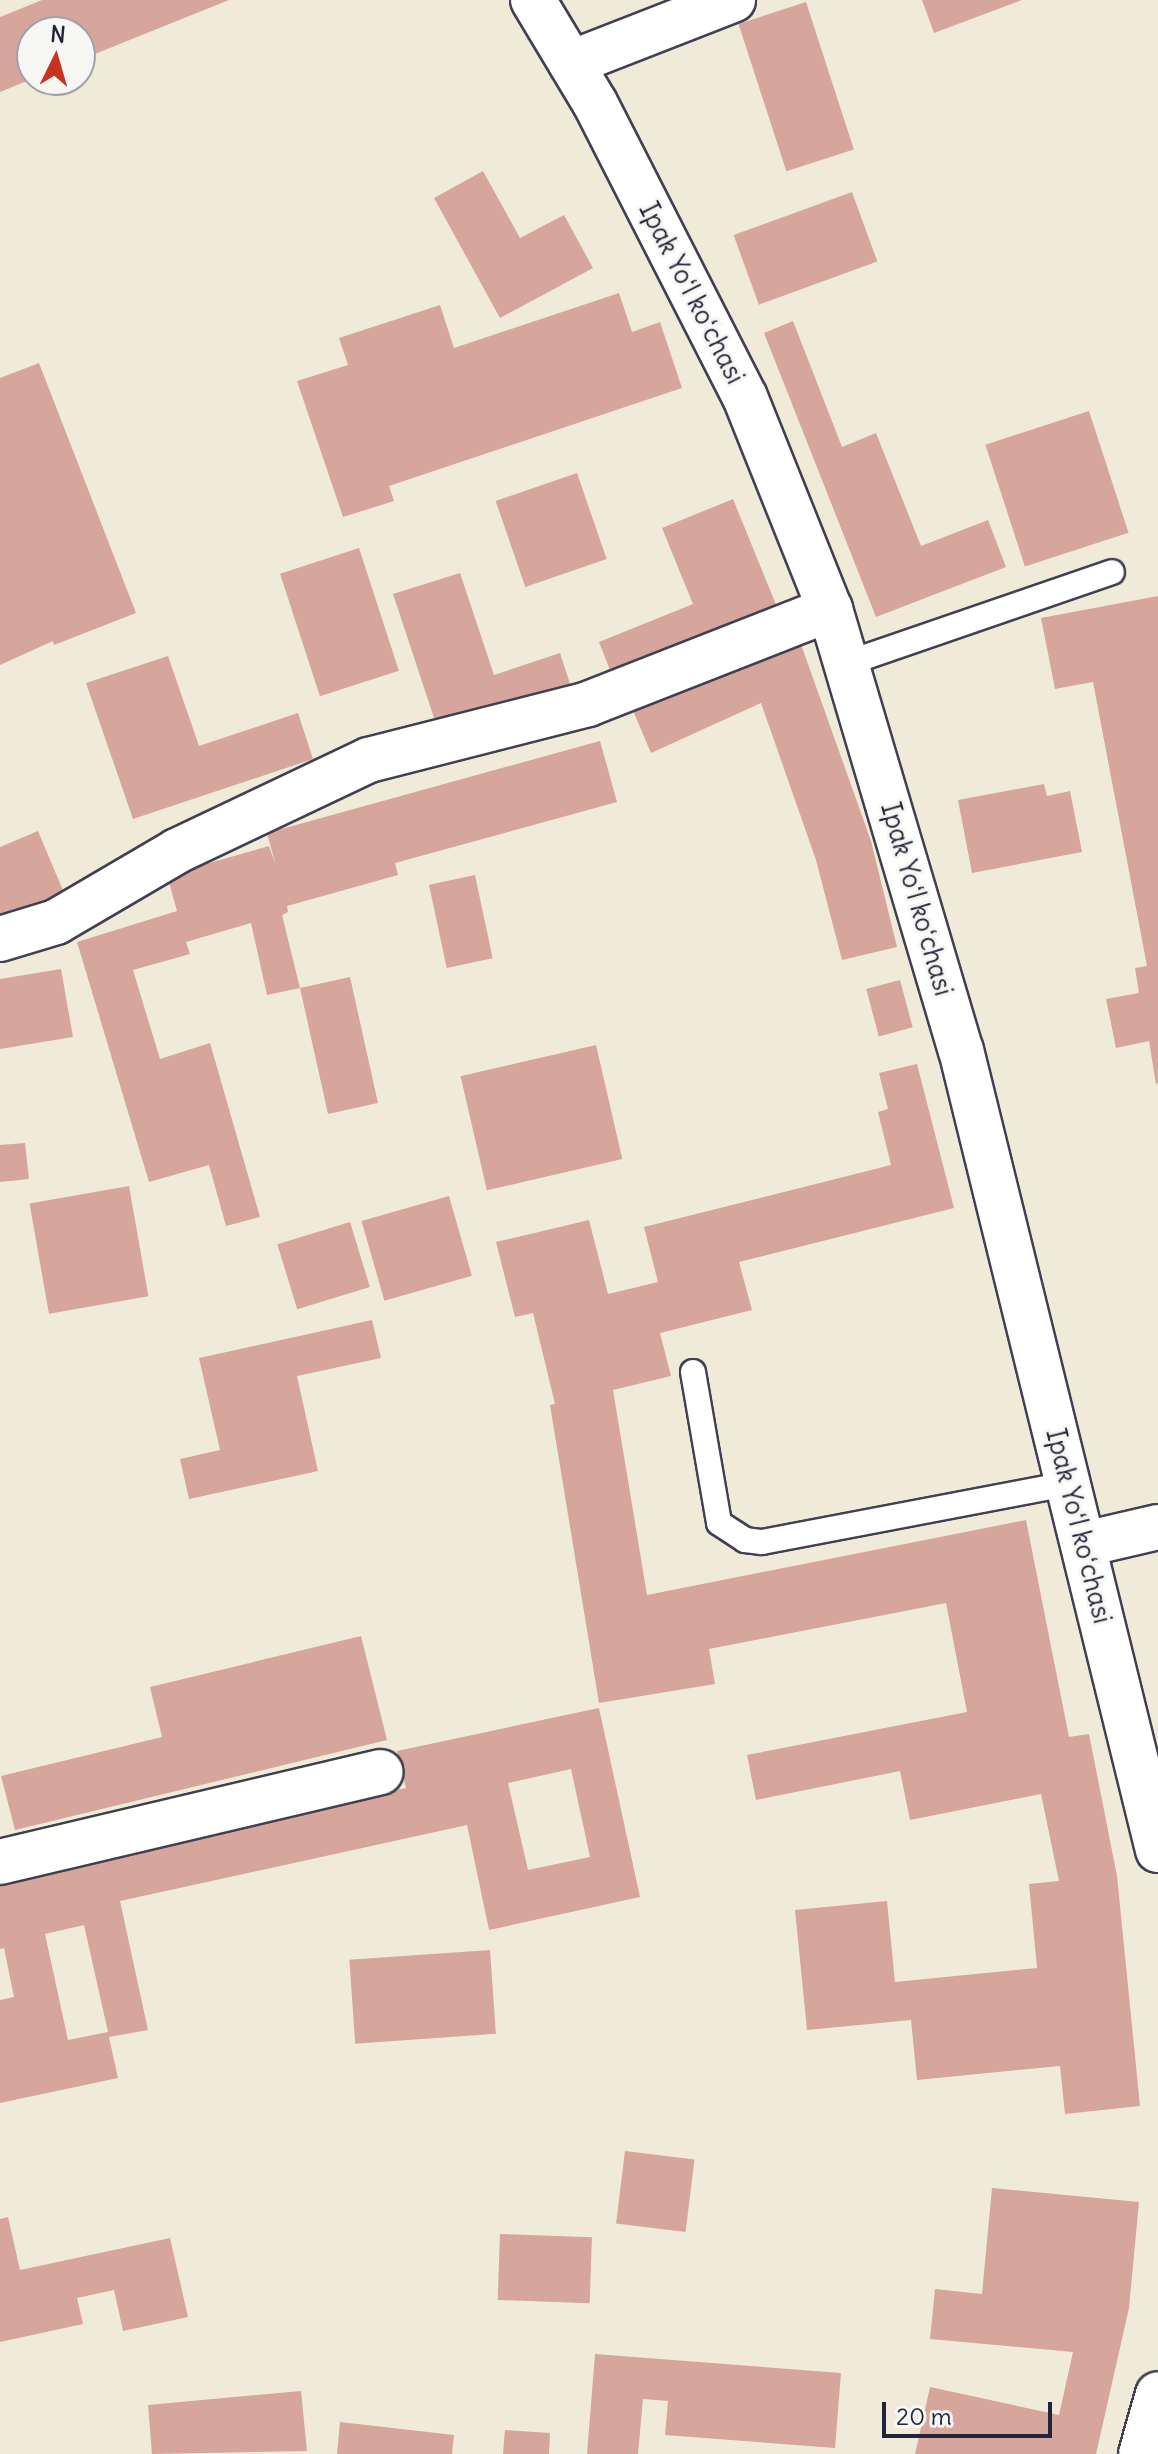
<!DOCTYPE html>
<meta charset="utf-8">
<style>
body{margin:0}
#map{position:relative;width:1158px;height:2454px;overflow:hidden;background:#f0ebd9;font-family:Delius,sans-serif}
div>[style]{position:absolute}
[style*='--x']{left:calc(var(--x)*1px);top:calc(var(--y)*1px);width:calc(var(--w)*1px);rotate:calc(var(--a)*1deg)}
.building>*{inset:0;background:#d6a59b;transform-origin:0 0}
.roads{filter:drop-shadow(2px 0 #414053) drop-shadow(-2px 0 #414053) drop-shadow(0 2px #414053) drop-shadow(0 -2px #414053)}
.lane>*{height:24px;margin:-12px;padding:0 12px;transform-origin:12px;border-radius:12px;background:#fff}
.street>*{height:44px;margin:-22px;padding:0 22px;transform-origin:22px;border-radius:22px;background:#fff}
.secondary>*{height:44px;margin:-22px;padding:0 22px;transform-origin:22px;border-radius:22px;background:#fff}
span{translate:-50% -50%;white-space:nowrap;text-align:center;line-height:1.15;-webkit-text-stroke:6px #f6f6f2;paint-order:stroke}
.street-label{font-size:26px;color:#22223b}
.north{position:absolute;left:16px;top:16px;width:80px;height:80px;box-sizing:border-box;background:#f6f6f2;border:2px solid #a1a1a9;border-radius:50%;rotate:5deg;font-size:22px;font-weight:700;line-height:32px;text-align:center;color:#22223b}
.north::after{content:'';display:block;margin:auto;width:28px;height:36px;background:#c8321e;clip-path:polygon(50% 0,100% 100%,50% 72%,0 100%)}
.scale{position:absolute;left:882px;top:2402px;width:170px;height:36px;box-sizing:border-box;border:4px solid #22223b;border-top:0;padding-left:10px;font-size:24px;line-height:28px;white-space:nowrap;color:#22223b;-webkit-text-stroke:6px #f6f6f2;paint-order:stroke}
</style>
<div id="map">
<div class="building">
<div style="clip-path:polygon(42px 0,229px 0,80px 60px,80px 32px,32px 32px,32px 79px,0 92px,0 17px)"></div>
<div style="clip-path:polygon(922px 0,1022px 0,934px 33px)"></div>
<div style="left:806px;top:2px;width:155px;height:71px;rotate:72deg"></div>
<div style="clip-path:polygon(483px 171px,520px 238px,564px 215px,593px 268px,500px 318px,434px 198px)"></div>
<div style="left:852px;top:192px;width:74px;height:126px;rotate:70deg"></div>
<div style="clip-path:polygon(619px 293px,632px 332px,660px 322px,682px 388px,389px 486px,394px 501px,343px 517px,297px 381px,348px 365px,339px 338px,440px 305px,454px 348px)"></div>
<div style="clip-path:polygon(793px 321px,842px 447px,876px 433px,921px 546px,988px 520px,1006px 567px,876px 617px,764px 333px)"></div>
<div style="clip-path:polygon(39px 363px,136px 613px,54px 645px,53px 641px,0 665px,0 378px)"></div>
<div style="left:1089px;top:411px;width:128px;height:109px;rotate:72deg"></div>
<div style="left:577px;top:473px;width:91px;height:86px;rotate:71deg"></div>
<div style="clip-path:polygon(733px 499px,781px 617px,615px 683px,599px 642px,693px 604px,662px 528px)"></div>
<div style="left:359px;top:548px;width:129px;height:83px;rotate:72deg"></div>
<div style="clip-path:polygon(460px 573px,494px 675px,560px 653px,571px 687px,438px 730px,393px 594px)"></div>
<div style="clip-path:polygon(1158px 596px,1158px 1083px,1156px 1084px,1149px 1041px,1116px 1048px,1106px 999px,1139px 993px,1135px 968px,1147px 966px,1093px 682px,1055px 689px,1041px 618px)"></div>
<div style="clip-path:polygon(798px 636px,871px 841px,897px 947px,842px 960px,816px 860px,761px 703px,651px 753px,631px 706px)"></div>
<div style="clip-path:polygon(168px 656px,199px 746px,298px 713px,313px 759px,133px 819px,86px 683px)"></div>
<div style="clip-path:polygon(600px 741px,617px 802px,395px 863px,398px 875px,287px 906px,288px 912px,282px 915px,300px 988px,350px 977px,378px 1103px,328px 1114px,300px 988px,267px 995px,251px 923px,186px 942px,190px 954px,133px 970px,160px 1059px,210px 1043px,260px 1217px,226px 1226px,209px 1165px,149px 1182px,77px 942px,177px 911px,167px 875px,269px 846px,276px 866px,267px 833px)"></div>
<div style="clip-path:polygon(1044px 784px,1047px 796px,1070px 791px,1082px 852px,972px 873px,958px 800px)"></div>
<div style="clip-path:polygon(38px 831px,67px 900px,0 928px,0 847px)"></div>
<div style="left:475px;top:875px;width:85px;height:47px;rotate:78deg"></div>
<div style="clip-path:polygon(61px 969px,73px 1037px,0 1049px,0 979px)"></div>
<div style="left:900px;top:980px;width:49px;height:35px;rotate:75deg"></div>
<div style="left:596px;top:1045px;width:117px;height:139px;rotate:77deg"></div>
<div style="clip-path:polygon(917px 1064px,954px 1208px,739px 1262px,752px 1310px,660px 1333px,671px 1376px,613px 1390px,647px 1595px,1026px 1520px,1069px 1737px,1089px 1734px,1117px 1876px,1140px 2106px,1065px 2114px,1060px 2066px,917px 2080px,911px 2020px,807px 2030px,795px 1910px,887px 1901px,895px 1982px,1037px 1968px,1029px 1884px,1059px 1881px,1041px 1794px,910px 1820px,900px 1771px,756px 1800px,747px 1755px,967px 1712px,946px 1603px,709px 1649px,715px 1684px,599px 1703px,550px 1405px,555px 1404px,533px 1313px,515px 1317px,496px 1242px,589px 1220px,608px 1294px,658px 1282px,644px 1227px,891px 1165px,878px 1112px,888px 1109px,879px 1073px)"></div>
<div style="clip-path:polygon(25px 1143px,29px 1179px,0 1182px,0 1145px)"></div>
<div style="left:129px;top:1186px;width:112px;height:101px;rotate:80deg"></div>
<div style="left:449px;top:1196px;width:83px;height:91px;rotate:74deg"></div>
<div style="left:350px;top:1222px;width:68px;height:76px;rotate:73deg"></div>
<div style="clip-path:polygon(372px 1320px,381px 1358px,297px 1376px,318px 1471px,189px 1499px,180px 1459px,220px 1450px,199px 1358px)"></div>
<div style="clip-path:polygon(361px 1636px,387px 1740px,15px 1830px,1px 1776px,162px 1737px,150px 1687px)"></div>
<div style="clip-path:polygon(evenodd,599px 1708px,640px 1897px,489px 1930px,467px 1825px,120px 1901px,148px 2030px,109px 2037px,118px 2078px,0 2103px,0 2000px,14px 1997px,4px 1948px,0 1949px,0 1876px,406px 1788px,397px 1751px,599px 1708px,571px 1769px,590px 1857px,528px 1870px,508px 1783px,571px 1769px,599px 1708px,84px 1925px,108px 2032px,68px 2040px,45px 1934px,84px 1925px)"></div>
<div style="left:490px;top:1950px;width:84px;height:141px;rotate:86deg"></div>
<div style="left:625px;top:2151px;width:70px;height:73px;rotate:7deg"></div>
<div style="clip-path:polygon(992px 2188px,1139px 2202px,1129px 2308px,1096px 2454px,915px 2454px,930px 2387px,1059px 2415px,1073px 2352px,930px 2339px,935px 2289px,982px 2294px)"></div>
<div style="clip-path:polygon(8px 2217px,20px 2270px,170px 2238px,188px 2317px,123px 2331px,114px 2290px,77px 2298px,83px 2324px,0 2342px,0 2219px)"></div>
<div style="left:500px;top:2234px;width:92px;height:66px;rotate:2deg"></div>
<div style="clip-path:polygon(595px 2354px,841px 2373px,835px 2448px,665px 2435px,668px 2401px,643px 2399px,638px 2454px,587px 2454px)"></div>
<div style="clip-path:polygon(301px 2391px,307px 2451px,152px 2454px,148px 2405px)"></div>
<div style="clip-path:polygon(340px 2422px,454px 2435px,452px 2454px,337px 2454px)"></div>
<div style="clip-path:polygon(505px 2430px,550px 2433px,549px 2454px,503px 2454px)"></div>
</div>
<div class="roads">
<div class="lane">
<div style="--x:848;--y:663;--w:279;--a:-19"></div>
<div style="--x:693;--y:1372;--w:153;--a:80.2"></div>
<div style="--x:719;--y:1523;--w:31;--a:33"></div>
<div style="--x:745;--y:1540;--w:17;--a:7"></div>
<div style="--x:762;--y:1542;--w:310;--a:-10.8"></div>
</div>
<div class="street">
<div style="--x:571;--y:63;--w:174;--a:-21.3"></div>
<div style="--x:0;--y:939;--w:59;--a:-16.9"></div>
<div style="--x:56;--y:922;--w:140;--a:-30.4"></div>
<div style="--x:177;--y:851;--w:212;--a:-25.4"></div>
<div style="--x:369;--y:760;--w:226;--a:-14.3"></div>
<div style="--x:588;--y:704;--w:260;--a:-21.4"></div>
<div style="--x:0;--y:1862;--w:391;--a:-13.3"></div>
</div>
<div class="secondary">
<div style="--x:533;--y:0;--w:120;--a:59"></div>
<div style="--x:595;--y:103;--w:330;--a:63"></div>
<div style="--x:745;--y:397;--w:228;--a:68.2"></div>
<div style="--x:830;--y:609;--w:460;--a:73.5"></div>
<div style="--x:961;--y:1050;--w:824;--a:76.17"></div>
<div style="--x:1085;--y:1544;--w:75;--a:-13.1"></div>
<div style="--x:1141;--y:2454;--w:62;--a:-74.2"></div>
</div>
</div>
<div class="street-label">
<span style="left:692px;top:293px;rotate:63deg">Ipak Yoʻl koʻchasi</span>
<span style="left:917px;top:899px;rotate:74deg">Ipak Yoʻl koʻchasi</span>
<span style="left:1079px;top:1526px;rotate:76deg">Ipak Yoʻl koʻchasi</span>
</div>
<div class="north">N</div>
<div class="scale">20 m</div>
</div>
